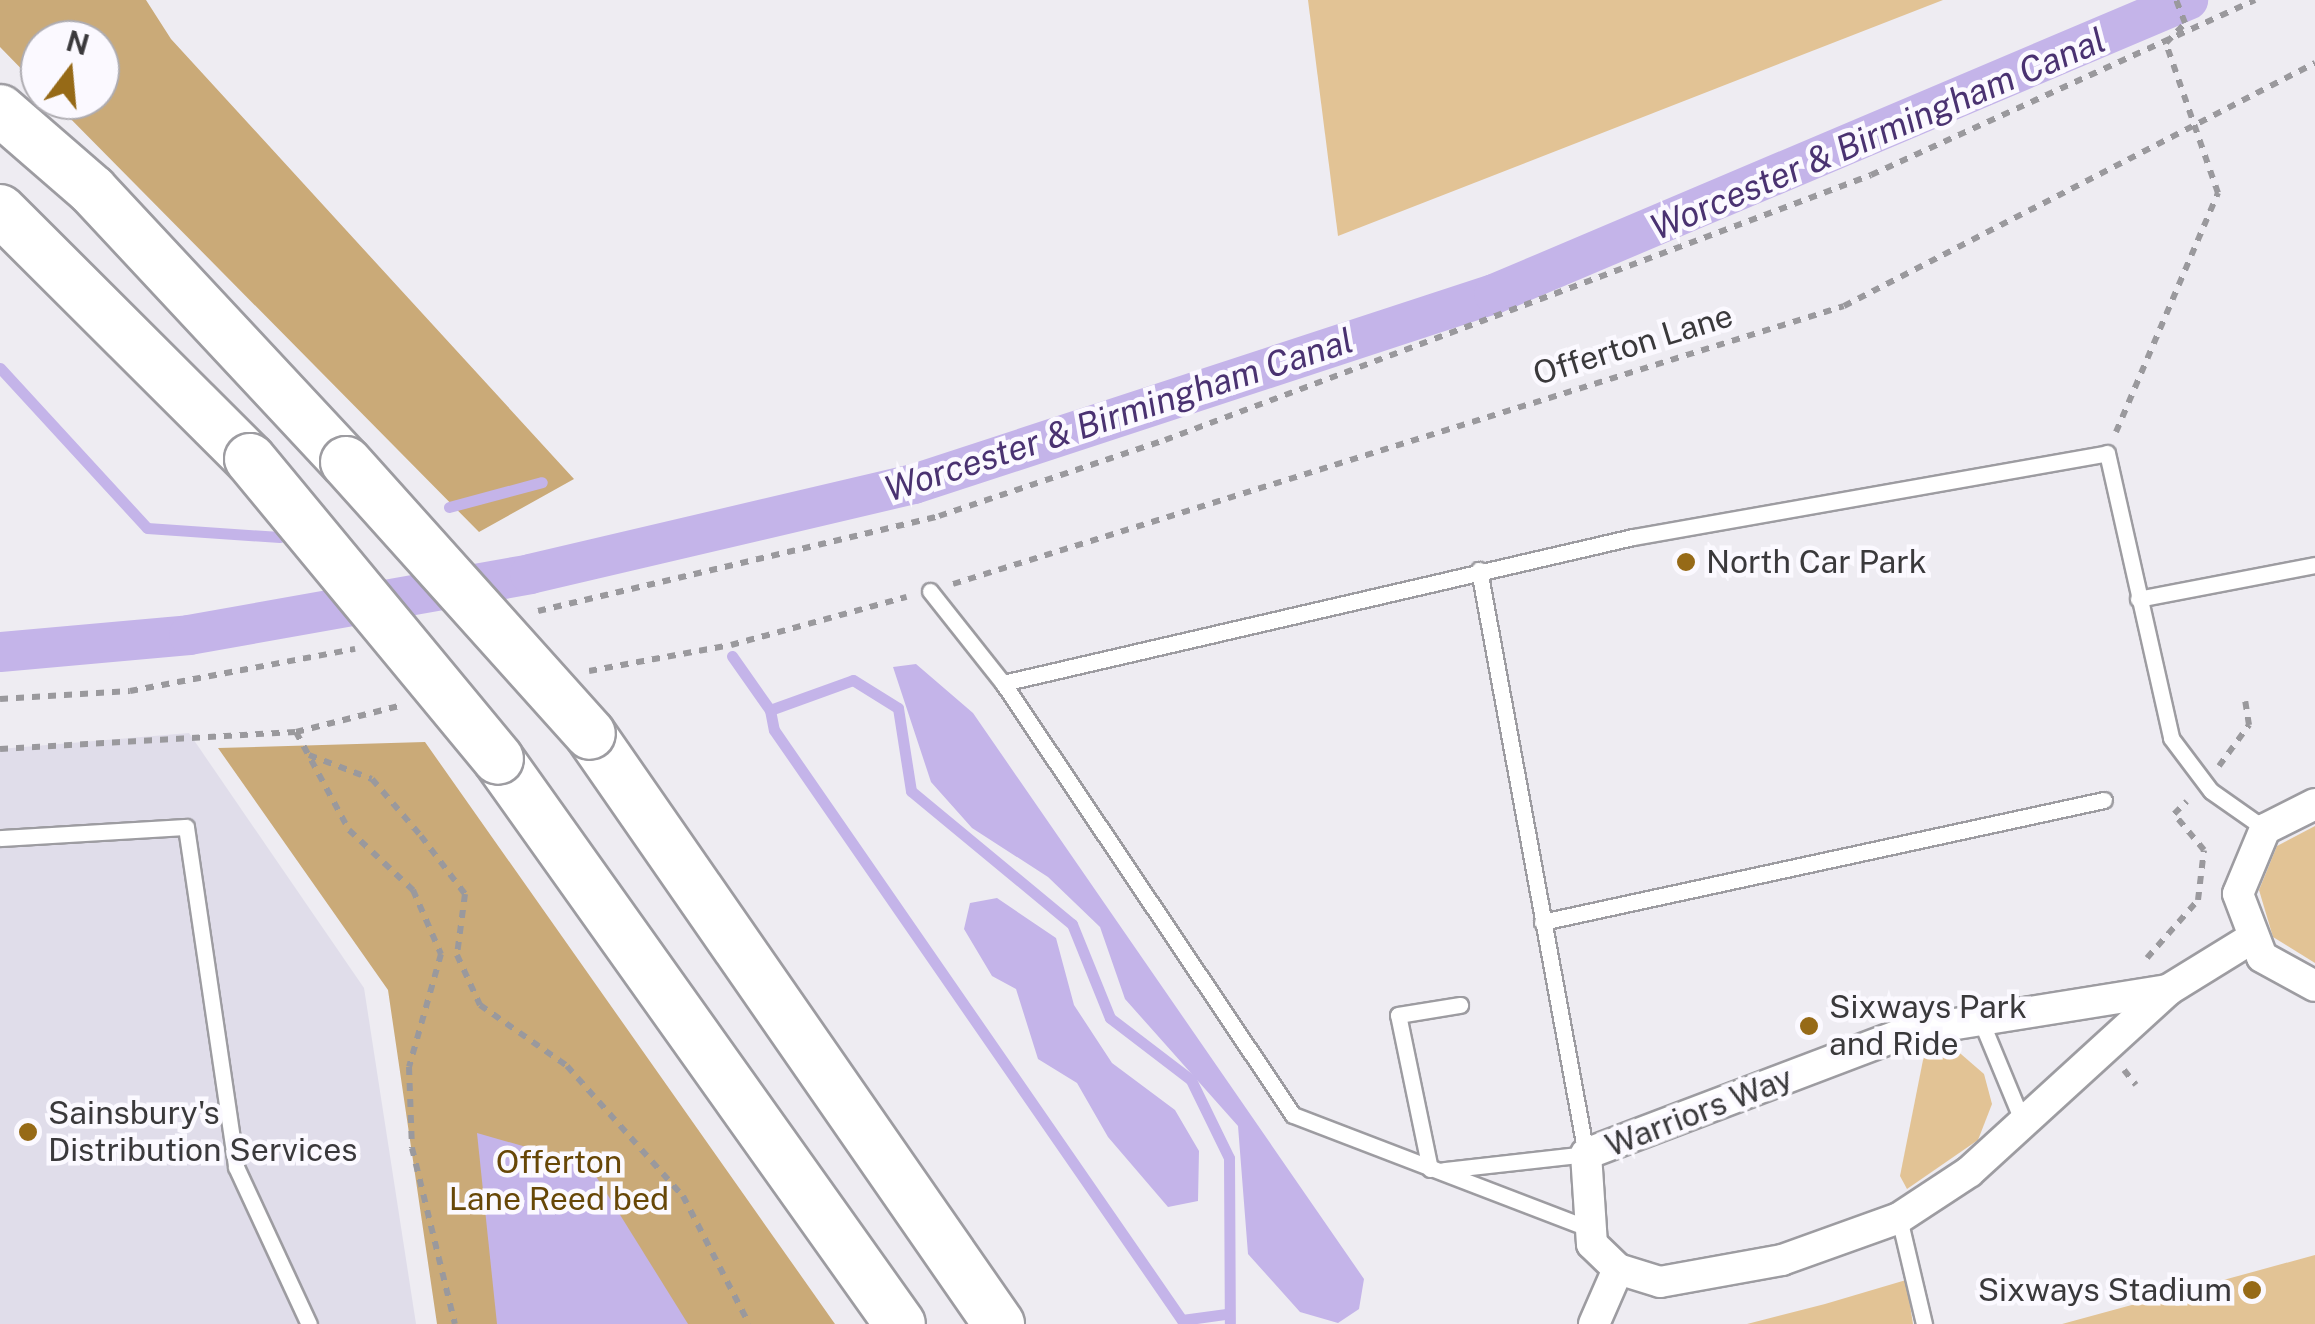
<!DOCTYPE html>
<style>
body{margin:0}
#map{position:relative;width:2315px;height:1324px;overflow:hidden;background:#eeecf2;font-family:"Public Sans",sans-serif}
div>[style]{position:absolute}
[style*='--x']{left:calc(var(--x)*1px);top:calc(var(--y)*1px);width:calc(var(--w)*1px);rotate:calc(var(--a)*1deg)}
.built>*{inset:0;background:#e0ddea}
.green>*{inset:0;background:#e2c395}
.forest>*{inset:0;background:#caaa78}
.water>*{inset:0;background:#c4b4e9}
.stream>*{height:11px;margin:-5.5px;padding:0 5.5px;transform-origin:5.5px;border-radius:5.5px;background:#c4b4e9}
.canal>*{height:40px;margin:-20px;padding:0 20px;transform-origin:20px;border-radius:20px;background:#c4b4e9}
.path>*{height:6px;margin-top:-3px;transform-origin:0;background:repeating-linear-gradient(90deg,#9a999d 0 8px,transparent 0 16px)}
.roads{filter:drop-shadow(2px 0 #9d9ca1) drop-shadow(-2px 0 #9d9ca1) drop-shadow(0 2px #9d9ca1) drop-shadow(0 -2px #9d9ca1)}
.service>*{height:15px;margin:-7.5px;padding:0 7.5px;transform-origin:7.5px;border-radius:7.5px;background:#fff}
.minor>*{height:30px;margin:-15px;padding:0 15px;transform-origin:15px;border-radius:15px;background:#fff}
.trunk>*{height:50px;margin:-25px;padding:0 25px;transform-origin:25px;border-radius:25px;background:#fff}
.bridges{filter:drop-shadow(2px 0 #9d9ca1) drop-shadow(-2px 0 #9d9ca1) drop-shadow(0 2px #9d9ca1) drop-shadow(0 -2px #9d9ca1)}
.trunk-bridge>*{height:50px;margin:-25px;padding:0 25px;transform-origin:25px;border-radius:25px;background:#fff}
.dots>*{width:28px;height:28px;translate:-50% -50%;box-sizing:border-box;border:5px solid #fbf9ff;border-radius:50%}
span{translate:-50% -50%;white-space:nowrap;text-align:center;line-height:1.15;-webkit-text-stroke:9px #fbf9ff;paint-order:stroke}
.street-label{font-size:32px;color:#3a393b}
.poi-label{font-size:32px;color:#3a393b}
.left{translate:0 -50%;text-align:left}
.right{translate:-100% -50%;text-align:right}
.park-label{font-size:32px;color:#674707}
.water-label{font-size:35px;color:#4a3271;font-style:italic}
.north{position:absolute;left:20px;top:20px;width:100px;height:100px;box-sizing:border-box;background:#fbf9ff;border:2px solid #aeacb1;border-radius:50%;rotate:16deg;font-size:28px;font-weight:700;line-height:40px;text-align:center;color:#3a393b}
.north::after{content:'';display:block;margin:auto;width:35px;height:45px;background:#966a17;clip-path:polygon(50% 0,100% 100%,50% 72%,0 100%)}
</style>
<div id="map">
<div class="built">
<div style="clip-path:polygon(189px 733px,364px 988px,416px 1324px,0 1324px,0 749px)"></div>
</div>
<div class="green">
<div style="clip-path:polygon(1308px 0,1943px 0,1338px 236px)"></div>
<div style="clip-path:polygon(2315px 826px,2315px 963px,2273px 937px,2259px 890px,2277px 846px)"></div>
<div style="clip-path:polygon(1934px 1046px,1954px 1048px,1984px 1074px,1992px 1104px,1978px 1140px,1907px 1189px,1900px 1176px,1924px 1055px)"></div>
<div style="clip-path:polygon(2315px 1255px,2315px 1324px,2062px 1324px)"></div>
<div style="clip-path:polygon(1906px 1280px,1913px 1324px,1747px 1324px,1825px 1304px)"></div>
</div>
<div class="forest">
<div style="clip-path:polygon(0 0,146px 0,171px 39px,574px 479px,479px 532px,52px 100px,100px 100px,100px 40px,40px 40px,40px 88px,0 47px)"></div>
<div style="clip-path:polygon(425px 742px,835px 1324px,437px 1324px,388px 990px,218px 748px)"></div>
</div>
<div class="water">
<div style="clip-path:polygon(916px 664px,973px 713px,1364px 1279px,1359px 1309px,1338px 1323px,1300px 1312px,1248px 1254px,1238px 1126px,1125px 999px,1100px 927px,1048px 877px,972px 828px,931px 782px,893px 667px)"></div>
<div style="clip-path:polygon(997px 898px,1056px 938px,1074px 1005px,1112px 1063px,1175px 1110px,1199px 1151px,1198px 1201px,1168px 1207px,1108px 1137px,1077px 1083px,1038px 1059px,1016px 989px,992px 976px,964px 929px,970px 903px)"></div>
<div style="clip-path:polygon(477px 1133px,589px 1165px,688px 1324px,497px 1324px)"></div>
</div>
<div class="stream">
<div style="--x:0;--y:368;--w:217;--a:47.4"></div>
<div style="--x:147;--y:528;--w:133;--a:3.9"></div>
<div style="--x:449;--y:507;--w:96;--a:-15"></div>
<div style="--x:732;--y:656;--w:66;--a:54.9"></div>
<div style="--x:770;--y:710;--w:88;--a:-19.9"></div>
<div style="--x:853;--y:680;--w:53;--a:31.9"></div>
<div style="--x:898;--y:708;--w:84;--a:81.1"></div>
<div style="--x:911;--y:791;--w:209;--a:39.6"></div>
<div style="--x:1072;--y:924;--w:101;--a:68"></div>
<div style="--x:1110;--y:1018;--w:102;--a:37.4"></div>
<div style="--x:1191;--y:1080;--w:87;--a:64"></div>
<div style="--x:1229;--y:1158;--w:166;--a:89.7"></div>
<div style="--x:770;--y:710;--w:20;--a:79"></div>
<div style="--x:774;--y:730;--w:717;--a:55.34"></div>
<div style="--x:1182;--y:1320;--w:43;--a:-7.9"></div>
</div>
<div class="canal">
<div style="--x:0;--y:652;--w:190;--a:-5.1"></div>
<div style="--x:189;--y:635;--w:346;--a:-10.1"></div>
<div style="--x:530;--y:574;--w:394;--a:-13.2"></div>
<div style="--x:914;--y:484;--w:610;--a:-18.14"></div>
<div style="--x:1494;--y:294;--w:754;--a:-22.96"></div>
</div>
<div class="path">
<div style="--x:2166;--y:43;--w:28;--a:-46"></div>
<div style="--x:2185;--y:23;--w:25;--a:-111"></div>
<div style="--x:2116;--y:432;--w:260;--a:-66.9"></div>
<div style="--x:2218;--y:193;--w:158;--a:-109.2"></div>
<div style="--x:953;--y:584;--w:933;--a:-17.33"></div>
<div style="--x:1844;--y:306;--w:530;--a:-27.29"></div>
<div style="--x:538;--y:611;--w:412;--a:-13.3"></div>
<div style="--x:939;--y:516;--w:238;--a:-18.6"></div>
<div style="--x:1165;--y:440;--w:754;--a:-20.57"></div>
<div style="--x:1871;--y:175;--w:422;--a:-24.5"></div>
<div style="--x:589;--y:671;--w:144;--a:-10.4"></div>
<div style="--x:731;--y:645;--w:182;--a:-15.3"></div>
<div style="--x:0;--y:699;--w:130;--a:-3.5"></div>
<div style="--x:130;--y:691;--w:229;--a:-10.6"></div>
<div style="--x:296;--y:732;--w:111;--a:61.6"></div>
<div style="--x:349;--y:830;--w:88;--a:43.2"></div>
<div style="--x:413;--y:890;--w:70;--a:66.4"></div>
<div style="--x:441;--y:954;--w:117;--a:105.8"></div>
<div style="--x:409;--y:1067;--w:81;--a:87.9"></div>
<div style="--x:412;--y:1148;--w:181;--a:76.3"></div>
<div style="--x:0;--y:749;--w:296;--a:-3.3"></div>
<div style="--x:296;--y:732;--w:106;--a:-14.2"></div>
<div style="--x:309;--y:755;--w:67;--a:20.9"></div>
<div style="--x:372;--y:779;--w:75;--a:49.3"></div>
<div style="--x:421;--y:836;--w:73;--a:52.8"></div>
<div style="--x:465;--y:894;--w:62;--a:97.5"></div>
<div style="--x:457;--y:955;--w:55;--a:65.3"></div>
<div style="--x:480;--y:1005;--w:106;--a:35"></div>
<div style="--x:567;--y:1066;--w:174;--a:48.3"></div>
<div style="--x:683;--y:1196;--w:144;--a:62.7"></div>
<div style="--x:2219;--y:766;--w:51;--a:-53.8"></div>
<div style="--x:2249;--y:725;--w:24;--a:-99"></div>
<div style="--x:2147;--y:958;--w:77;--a:-48.7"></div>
<div style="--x:2198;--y:900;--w:50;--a:-83.2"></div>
<div style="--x:2204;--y:850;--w:47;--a:-129.8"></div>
<div style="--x:2174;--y:814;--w:18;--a:-45"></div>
<div style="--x:2124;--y:1070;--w:19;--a:51"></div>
</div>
<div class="roads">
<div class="service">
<div style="--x:930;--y:591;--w:117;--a:51.6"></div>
<div style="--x:1003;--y:683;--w:520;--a:56.13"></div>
<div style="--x:1293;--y:1115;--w:320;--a:21"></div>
<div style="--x:2138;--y:599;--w:180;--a:-10.9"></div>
<div style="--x:1003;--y:683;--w:647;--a:-13.05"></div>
<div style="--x:1633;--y:537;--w:481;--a:-10"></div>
<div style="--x:2107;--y:453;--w:292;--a:77.3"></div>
<div style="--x:2171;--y:738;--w:66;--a:53"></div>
<div style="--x:2211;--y:791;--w:66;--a:35.1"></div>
<div style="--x:0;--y:838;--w:186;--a:-3.4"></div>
<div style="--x:186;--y:827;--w:344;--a:81.6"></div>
<div style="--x:236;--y:1167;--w:173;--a:65.1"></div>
<div style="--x:1542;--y:922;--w:575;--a:-12.25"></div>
<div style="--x:1981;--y:1021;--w:107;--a:67.5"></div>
<div style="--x:1430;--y:1169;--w:157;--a:-101.7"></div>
<div style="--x:1398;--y:1015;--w:63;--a:-9.2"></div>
<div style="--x:1444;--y:1170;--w:143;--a:-6.4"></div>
<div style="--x:1586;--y:1154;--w:594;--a:-100.38"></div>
<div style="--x:1899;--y:1218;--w:109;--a:76.7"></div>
</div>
<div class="minor">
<div style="--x:2315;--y:804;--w:56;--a:153.4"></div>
<div style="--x:2265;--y:829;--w:70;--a:112.6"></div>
<div style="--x:2238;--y:894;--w:67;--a:69.1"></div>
<div style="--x:2262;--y:957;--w:60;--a:28.7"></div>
<div style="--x:2168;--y:990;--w:264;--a:170.9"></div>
<div style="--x:1907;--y:1032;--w:343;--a:159.2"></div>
<div style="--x:1586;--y:1154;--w:90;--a:86.2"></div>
<div style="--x:1592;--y:1244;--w:36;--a:44"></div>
<div style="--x:1618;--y:1269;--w:44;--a:17.2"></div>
<div style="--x:1660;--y:1282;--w:124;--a:-10.2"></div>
<div style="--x:1782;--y:1260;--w:124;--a:-19.7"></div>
<div style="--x:1899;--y:1218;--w:84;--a:-33.3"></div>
<div style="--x:1969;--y:1172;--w:270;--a:-42.4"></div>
<div style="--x:2168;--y:990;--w:95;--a:-31.7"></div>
<div style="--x:1594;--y:1324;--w:60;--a:-66.4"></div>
</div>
<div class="trunk">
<div style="--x:0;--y:110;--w:122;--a:41"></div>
<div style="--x:92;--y:190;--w:372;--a:47"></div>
<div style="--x:0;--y:210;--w:353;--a:44.9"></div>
<div style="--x:590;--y:734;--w:718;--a:55.27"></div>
<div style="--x:498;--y:759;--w:693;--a:54.57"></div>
</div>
</div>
<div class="bridges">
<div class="trunk-bridge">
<div style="--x:250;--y:459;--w:389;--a:50.4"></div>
<div style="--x:346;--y:462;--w:365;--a:48.1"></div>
</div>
</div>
<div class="dots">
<div style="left:1686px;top:562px;background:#966a17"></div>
<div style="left:1809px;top:1026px;background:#966a17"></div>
<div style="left:28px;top:1132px;background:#966a17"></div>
<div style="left:2252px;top:1290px;background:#966a17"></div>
</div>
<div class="street-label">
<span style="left:1633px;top:345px;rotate:-17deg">Offerton Lane</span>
<span style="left:1699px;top:1112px;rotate:-21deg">Warriors Way</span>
</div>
<div class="poi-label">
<span class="left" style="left:1706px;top:562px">North Car Park</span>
<span class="left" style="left:1829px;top:1026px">Sixways Park<br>and Ride</span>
<span class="left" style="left:48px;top:1132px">Sainsbury's<br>Distribution Services</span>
<span class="right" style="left:2232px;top:1290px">Sixways Stadium</span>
</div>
<div class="park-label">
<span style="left:559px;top:1181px">Offerton<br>Lane Reed bed</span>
</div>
<div class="water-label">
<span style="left:1878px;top:134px;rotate:-23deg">Worcester &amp; Birmingham Canal</span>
<span style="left:1119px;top:415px;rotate:-18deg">Worcester &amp; Birmingham Canal</span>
</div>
<div class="north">N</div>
</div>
